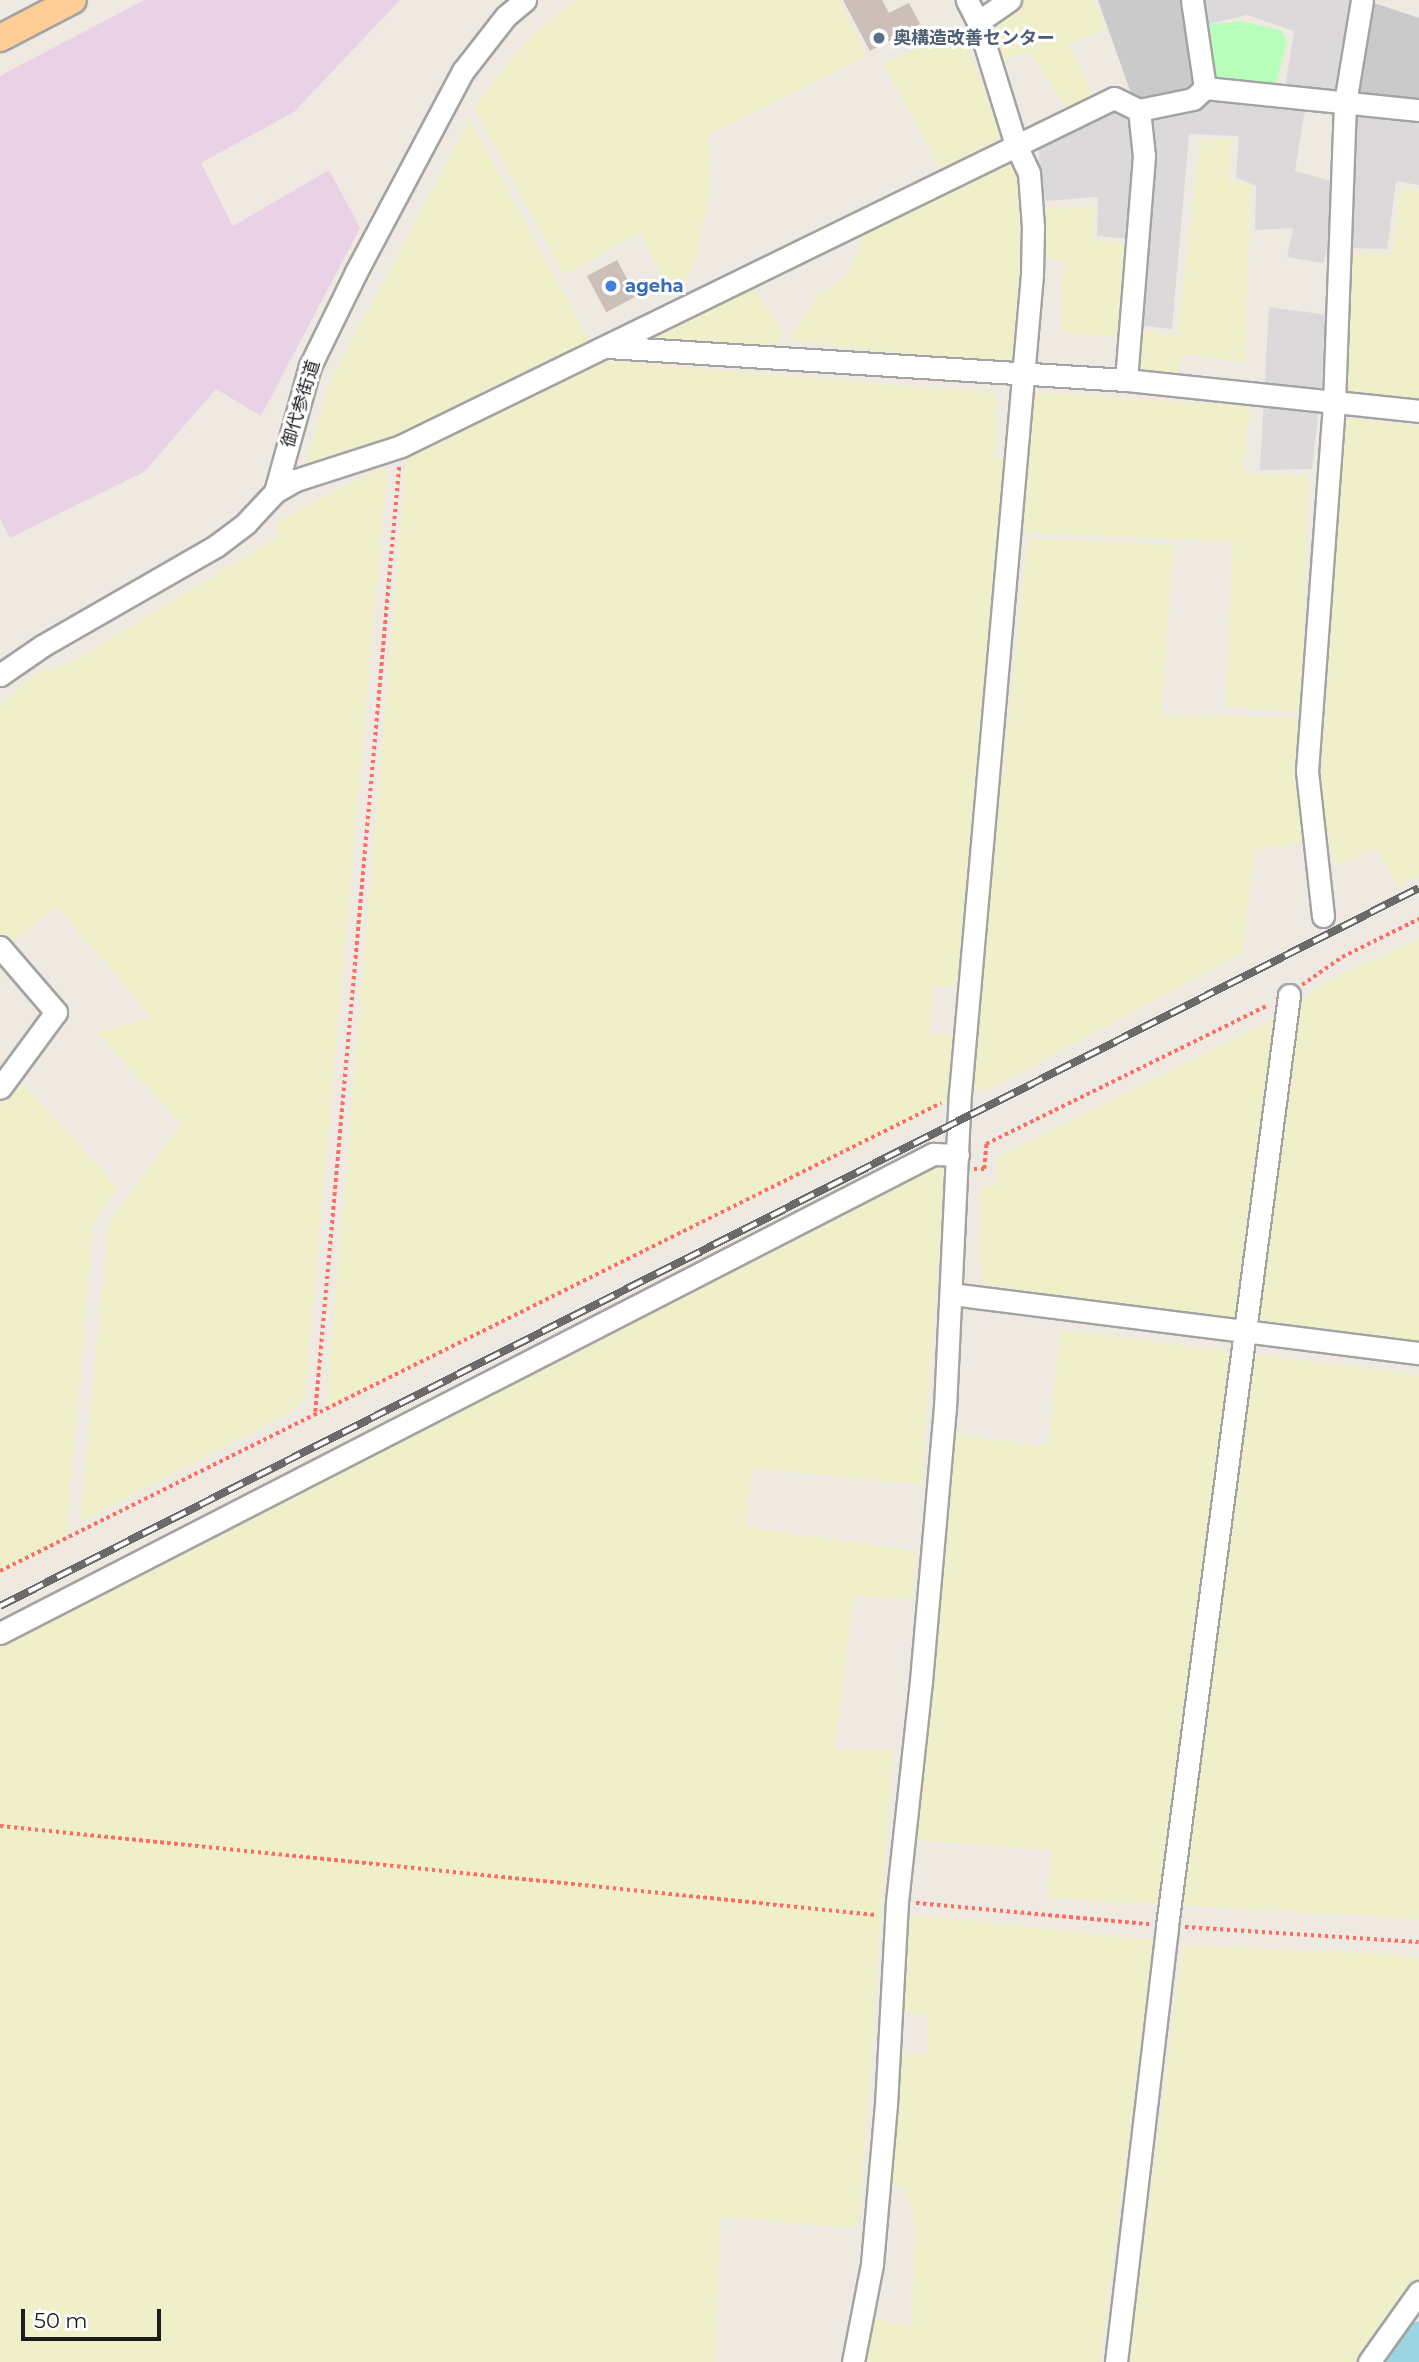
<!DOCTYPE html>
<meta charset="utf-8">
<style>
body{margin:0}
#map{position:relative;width:1419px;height:2362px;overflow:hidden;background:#efeae1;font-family:Montserrat,"Noto Sans JP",sans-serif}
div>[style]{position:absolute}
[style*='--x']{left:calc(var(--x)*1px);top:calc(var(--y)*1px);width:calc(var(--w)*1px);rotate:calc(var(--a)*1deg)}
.residential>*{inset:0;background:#dbd9d9}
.industrial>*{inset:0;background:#e9d2e6}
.religious>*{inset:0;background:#cacaca}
.farmland>*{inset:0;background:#eff0ca}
.park>*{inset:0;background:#b8ffbb}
.river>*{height:33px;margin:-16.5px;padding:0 16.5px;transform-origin:16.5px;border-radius:16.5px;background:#9cd5e2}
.building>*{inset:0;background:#cbbfb7;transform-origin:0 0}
.path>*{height:3.5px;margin-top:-1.75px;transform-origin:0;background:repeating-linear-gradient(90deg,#ff6c62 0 3.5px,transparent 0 7px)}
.roads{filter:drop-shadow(2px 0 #a3a3a3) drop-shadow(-2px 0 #a3a3a3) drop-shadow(0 2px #a3a3a3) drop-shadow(0 -2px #a3a3a3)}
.minor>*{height:21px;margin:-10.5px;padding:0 10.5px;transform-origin:10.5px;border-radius:10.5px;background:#fff}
.major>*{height:26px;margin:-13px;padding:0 13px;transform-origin:13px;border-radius:13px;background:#ffcd96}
.rail>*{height:8px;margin-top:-4px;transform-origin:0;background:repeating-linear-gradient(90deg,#fff 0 16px,#6a6a6a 0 32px);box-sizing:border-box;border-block:2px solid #6a6a6a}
.dots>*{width:19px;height:19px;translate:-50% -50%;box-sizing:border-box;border:4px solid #fff;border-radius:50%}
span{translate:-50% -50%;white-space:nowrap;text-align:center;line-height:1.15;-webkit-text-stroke:6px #fff;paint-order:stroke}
.service-label{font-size:18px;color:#4e5e75;font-weight:700}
.left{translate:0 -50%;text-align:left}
.shop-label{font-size:18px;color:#366cbe;font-weight:700}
.street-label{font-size:18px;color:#1c1c1c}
.scale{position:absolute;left:21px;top:2309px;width:140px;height:32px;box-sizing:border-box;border:4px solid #1c1c1c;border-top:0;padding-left:9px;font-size:21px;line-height:24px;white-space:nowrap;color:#1c1c1c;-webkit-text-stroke:5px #fff;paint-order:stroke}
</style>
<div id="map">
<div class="residential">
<div style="clip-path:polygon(1201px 0,1354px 0,1340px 98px,1285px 88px,1294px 31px,1247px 15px,1206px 25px)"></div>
<div style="clip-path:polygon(1210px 102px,1305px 109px,1295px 171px,1338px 183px,1324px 263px,1287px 257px,1293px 228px,1255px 230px,1256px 186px,1236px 177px,1239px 136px,1189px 134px,1172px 329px,1136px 325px,1148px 116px)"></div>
<div style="clip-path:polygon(1112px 106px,1128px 113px,1136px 154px,1131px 239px,1097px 236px,1098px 197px,1043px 201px,1038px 145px)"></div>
<div style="clip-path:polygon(1355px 116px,1419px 121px,1419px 185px,1396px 181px,1387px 249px,1349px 248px)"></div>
<div style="clip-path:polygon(1269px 307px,1329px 315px,1312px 469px,1260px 470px)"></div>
</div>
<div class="industrial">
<div style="clip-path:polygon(144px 0,400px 0,294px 112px,201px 163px,233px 226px,329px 170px,360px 228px,261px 416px,216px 389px,144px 472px,10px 538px,0 519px,0 76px)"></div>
</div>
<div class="religious">
<div style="clip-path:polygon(1098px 0,1185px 0,1201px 79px,1191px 92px,1134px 102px)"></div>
<div style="clip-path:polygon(1368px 1px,1419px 18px,1419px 101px,1357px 96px)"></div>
</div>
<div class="farmland">
<div style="clip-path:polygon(575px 0,838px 0,866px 56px,709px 135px,710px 195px,695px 264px,673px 297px,640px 232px,564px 276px,474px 108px,527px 40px)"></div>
<div style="clip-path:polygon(1023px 0,1094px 0,1106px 29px,1068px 45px,1095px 102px,1070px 114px,1029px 51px,997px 62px,985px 28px)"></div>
<div style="clip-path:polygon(961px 29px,1000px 133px,997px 149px,941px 171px,883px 63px)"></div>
<div style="clip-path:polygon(470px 119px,591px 345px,393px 442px,312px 468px,306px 462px,331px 380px)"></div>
<div style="clip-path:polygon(1232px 139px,1229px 181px,1251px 184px,1245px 362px,1184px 354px,1177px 376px,1137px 375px,1140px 330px,1177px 335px,1201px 140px)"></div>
<div style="clip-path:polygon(1004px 161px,1019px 176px,1019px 367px,788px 340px,817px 298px,848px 273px,867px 230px)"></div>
<div style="clip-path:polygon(1401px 188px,1419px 191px,1419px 403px,1346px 394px,1347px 252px,1392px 254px)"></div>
<div style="clip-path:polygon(1095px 207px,1092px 240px,1127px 244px,1122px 337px,1062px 333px,1063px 261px,1040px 256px,1041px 209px)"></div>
<div style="clip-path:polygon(753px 286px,783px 333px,774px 347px,643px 339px)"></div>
<div style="clip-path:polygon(598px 360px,997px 393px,995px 457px,1006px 460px,961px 985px,932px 988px,930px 1033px,963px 1036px,953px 1100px,326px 1407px,407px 450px)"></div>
<div style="clip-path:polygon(1034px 392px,1250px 406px,1244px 473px,1308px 476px,1302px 713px,1225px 706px,1233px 542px,1024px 533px)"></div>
<div style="clip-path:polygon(1344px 418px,1419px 426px,1419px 876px,1398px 886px,1375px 849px,1335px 865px,1320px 806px)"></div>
<div style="clip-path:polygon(380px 467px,387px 474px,305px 1398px,289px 1413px,80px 1522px,109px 1221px,181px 1124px,97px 1033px,152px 1017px,57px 907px,10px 944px,0 933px,0 706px,36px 672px,57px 669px,74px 660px,277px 538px,278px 521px)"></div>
<div style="clip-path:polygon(1028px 538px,1174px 545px,1161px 716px,1302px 717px,1304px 843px,1256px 850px,1242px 953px,988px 1090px,969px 1088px)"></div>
<div style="clip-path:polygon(1419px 938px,1419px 1351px,982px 1294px,983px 1269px,978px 1261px,980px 1188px,997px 1185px,997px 1157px,1268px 1022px,1329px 980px)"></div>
<div style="clip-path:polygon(20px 1080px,117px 1187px,93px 1224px,66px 1539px,0 1573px,0 1106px)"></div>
<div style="clip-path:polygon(937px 1160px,947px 1160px,921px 1485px,753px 1468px,746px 1527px,916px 1551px,912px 1599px,854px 1596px,835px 1750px,893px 1750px,859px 2223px,845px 2228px,721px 2216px,715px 2362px,0 2362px,0 1639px)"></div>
<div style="clip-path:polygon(1061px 1330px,1419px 1375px,1419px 1919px,1046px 1898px,1053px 1850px,917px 1840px,954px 1434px,1048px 1447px)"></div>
<div style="clip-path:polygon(906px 1914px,1154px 1940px,1100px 2362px,863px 2362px,873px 2319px,912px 2326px,915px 2226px,905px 2187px,888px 2186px,898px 2053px,927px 2055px,928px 2014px,899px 2013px)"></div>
<div style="clip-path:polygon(1183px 1945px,1393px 1954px,1419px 1959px,1419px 2281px,1362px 2362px,1129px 2362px)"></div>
</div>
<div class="park">
<div style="clip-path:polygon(1240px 21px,1281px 30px,1287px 42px,1276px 85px,1213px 83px,1199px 26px)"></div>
</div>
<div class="river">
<div style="--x:1400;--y:2362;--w:31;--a:-52"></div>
</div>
<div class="building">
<div style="clip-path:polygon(843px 0,882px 0,889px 13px,909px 3px,920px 24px,870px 51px)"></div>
<div style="left:617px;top:260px;width:41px;height:34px;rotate:62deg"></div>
</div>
<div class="path">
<div style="--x:1302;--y:985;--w:49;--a:-35"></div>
<div style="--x:1342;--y:957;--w:86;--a:-26.3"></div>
<div style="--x:974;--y:1169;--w:10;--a:0"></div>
<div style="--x:984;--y:1169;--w:25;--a:-85"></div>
<div style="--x:986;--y:1144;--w:315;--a:-26.2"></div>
<div style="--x:315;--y:1412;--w:950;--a:-84.93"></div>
<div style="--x:0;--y:1571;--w:1051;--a:-26.44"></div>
<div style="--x:0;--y:1826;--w:881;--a:5.8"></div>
<div style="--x:916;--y:1903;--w:234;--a:5.2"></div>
<div style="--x:1185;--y:1927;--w:234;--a:3.7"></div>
</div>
<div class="roads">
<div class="minor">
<div style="--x:1192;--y:0;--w:89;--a:81.6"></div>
<div style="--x:978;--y:22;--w:39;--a:-35"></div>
<div style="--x:608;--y:347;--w:519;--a:3.65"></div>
<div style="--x:1126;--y:380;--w:295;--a:6"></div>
<div style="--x:1126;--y:380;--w:225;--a:-85.4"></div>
<div style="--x:1144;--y:156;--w:46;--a:-96.2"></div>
<div style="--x:275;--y:492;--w:24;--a:-30"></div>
<div style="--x:296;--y:480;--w:110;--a:-17.9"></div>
<div style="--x:401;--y:446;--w:793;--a:-26.02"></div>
<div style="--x:1114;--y:98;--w:28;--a:26"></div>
<div style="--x:1139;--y:110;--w:55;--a:-11.5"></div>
<div style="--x:1193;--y:99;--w:16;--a:-43"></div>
<div style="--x:1205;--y:88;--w:215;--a:5.9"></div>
<div style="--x:0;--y:675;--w:51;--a:-34.6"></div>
<div style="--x:42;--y:646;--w:201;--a:-29.9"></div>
<div style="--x:216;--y:546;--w:38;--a:-37"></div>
<div style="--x:246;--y:523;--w:42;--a:-46.9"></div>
<div style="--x:275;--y:492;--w:131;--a:-74.5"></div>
<div style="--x:310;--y:366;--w:105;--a:-63.9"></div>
<div style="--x:356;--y:272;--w:228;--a:-62"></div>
<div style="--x:463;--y:71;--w:70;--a:-52"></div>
<div style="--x:506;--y:16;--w:25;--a:-40"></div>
<div style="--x:1323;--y:916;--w:146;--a:-96.3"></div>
<div style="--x:1307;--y:771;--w:369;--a:-85.8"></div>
<div style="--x:1334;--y:403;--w:300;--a:-87.9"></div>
<div style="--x:1345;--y:103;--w:104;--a:-80.6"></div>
<div style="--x:0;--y:947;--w:86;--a:49.3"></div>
<div style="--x:56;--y:1012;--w:94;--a:126.4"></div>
<div style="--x:951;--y:1294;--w:472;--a:7.2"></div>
<div style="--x:0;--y:1633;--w:1049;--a:-27.18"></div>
<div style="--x:933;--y:1154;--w:25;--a:2"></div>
<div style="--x:853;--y:2362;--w:100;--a:-79"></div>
<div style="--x:872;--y:2264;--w:160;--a:-85"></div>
<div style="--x:886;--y:2105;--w:203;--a:-86.9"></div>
<div style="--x:897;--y:1902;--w:222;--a:-83.8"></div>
<div style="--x:921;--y:1681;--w:274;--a:-85"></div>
<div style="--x:945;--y:1408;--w:314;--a:-87.3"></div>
<div style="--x:960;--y:1094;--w:823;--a:-84.98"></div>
<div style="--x:1032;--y:274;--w:47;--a:-88.8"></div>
<div style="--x:1033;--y:227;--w:54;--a:-94.2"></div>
<div style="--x:1029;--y:173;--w:31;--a:-115"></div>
<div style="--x:1016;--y:145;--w:129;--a:-107.2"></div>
<div style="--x:978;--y:22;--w:25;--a:-117"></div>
<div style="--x:1116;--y:2362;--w:439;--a:-83.3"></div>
<div style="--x:1167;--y:1926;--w:939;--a:-82.53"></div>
<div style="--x:1369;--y:2362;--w:86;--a:-54.5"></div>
</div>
<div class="major">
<div style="--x:0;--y:38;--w:82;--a:-27.5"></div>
</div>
</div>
<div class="rail">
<div style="--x:0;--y:1606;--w:1590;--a:-26.84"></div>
</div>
<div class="dots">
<div style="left:879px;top:38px;background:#5c6f8a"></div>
<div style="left:611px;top:286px;background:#3f7fe0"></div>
</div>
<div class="service-label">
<span class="left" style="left:893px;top:38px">奥構造改善センター</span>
</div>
<div class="shop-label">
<span class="left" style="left:625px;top:286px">ageha</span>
</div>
<div class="street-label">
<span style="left:301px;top:404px;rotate:-73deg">御代参街道</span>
</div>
<div class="scale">50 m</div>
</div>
